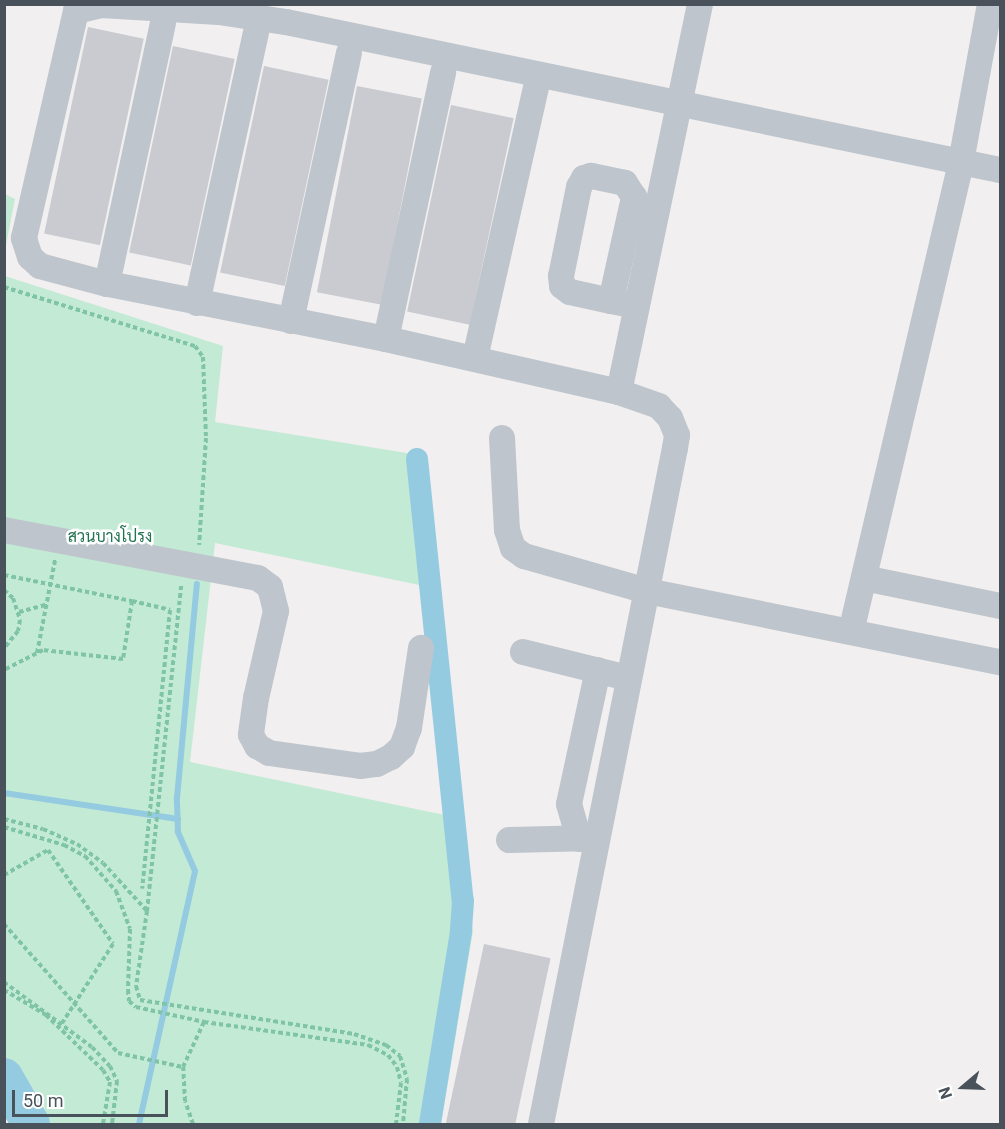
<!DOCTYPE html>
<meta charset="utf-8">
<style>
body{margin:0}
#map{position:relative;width:1005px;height:1129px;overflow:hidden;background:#f1efef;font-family:Roboto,Sarabun,sans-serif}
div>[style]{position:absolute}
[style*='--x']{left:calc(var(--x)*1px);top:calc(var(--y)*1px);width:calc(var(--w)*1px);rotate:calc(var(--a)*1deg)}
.green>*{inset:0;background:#c3ead5}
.stream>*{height:6px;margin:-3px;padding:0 3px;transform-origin:3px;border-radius:3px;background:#95cbe1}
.canal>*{height:22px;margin:-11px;padding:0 11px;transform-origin:11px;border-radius:11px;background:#95cbe1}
.river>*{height:38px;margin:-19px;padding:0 19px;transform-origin:19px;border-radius:19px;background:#95cbe1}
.building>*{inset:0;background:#c9cbd1;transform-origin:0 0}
.path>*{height:4px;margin-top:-2px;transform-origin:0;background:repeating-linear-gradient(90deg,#7fc4a7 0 4.5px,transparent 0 7.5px)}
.minor>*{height:26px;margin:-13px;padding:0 13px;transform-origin:13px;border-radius:13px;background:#bfc5cc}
span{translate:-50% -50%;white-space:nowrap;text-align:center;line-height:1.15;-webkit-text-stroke:5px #fff;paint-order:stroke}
.park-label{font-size:16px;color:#227351}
.frame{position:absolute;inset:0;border:6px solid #49515a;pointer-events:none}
.north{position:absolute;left:933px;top:1057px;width:60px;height:60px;-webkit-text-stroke:4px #fff;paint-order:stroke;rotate:251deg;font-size:16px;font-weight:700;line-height:24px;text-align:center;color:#49515a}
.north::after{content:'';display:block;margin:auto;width:21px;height:27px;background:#49515a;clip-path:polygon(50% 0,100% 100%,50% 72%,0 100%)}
.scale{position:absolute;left:12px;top:1090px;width:156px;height:27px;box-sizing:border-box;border:3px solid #49515a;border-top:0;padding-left:8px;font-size:18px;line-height:21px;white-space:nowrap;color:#49515a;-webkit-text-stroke:4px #fff;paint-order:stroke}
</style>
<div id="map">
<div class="green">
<div style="clip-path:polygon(5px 194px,15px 199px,5px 250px)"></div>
<div style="clip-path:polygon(5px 276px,223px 346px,215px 422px,425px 456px,439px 589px,215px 543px,190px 762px,459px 818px,473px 931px,441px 1124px,50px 1124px,43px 1103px,20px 1071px,5px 1068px)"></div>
</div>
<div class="stream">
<div style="--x:4;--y:793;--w:176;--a:8.5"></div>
<div style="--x:139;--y:1124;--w:259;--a:-77.5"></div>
<div style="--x:195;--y:871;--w:43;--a:-113.6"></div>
<div style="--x:178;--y:832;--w:34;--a:-92"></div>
<div style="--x:177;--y:798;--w:215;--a:-84.7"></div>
</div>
<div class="canal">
<div style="--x:417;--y:459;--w:444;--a:84.1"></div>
<div style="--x:463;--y:901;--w:31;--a:94"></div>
<div style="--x:461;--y:932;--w:194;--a:99.2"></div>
</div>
<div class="river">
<div style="--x:4;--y:1077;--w:54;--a:60.1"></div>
</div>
<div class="building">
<div style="left:88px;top:27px;width:57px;height:211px;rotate:12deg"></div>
<div style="left:173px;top:46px;width:63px;height:211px;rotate:12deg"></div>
<div style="left:264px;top:66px;width:66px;height:211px;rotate:12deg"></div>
<div style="left:357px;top:86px;width:66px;height:210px;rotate:11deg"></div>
<div style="left:451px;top:105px;width:64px;height:211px;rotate:12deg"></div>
<div style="left:484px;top:944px;width:68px;height:184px;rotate:12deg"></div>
</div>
<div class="path">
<div style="--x:4;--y:287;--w:200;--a:17.2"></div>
<div style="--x:195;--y:346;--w:14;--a:54"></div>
<div style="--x:203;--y:357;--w:81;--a:87.9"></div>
<div style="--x:206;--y:438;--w:107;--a:93.7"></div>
<div style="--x:4;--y:575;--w:131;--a:11.5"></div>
<div style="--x:132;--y:601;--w:59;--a:98.8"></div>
<div style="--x:123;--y:659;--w:81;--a:-173.6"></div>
<div style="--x:43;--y:650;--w:44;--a:152.9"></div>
<div style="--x:4;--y:590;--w:12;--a:42"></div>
<div style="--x:13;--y:598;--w:23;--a:72"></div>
<div style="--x:20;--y:620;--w:11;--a:100"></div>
<div style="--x:18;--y:631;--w:22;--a:129"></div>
<div style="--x:132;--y:601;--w:39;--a:13"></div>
<div style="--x:170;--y:610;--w:280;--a:95.7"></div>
<div style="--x:19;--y:612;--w:28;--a:-15"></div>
<div style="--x:37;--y:653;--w:95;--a:-79"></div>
<div style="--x:4;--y:819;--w:40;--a:14.4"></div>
<div style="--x:43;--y:829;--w:37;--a:24"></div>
<div style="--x:77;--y:844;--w:32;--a:36"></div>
<div style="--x:103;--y:863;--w:65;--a:47.5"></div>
<div style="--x:147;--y:911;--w:76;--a:98.3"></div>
<div style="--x:136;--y:986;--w:15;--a:74"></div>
<div style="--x:140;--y:1000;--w:217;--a:9"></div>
<div style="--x:354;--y:1034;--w:34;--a:19"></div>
<div style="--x:386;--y:1045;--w:18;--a:38"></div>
<div style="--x:400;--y:1056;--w:24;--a:73"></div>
<div style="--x:407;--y:1079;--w:45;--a:95.1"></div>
<div style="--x:4;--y:827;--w:63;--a:16.7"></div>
<div style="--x:64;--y:845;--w:24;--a:28"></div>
<div style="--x:85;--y:856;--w:47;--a:48.5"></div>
<div style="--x:116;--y:891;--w:40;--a:69.8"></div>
<div style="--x:130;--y:929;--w:61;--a:91.9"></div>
<div style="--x:128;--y:990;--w:11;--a:85"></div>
<div style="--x:129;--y:1001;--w:9;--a:41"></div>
<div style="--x:136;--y:1007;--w:70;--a:12.4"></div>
<div style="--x:204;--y:1022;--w:166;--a:8"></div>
<div style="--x:368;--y:1045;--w:22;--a:27"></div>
<div style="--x:388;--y:1055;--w:15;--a:53"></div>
<div style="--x:397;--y:1067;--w:16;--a:76"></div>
<div style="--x:401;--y:1083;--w:41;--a:97"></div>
<div style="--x:4;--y:875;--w:51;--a:-29.6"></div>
<div style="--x:48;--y:850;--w:114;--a:55.3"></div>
<div style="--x:113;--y:944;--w:94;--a:122.8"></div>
<div style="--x:147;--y:911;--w:327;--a:-84"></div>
<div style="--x:4;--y:924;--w:172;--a:48.5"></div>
<div style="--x:118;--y:1053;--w:66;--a:12.2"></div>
<div style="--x:4;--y:982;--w:109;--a:36.5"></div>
<div style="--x:92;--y:1047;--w:26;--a:47"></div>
<div style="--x:110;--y:1066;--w:17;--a:65"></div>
<div style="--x:117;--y:1081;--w:43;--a:96.6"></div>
<div style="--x:4;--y:990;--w:49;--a:30.8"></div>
<div style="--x:46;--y:1015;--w:79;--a:44"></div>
<div style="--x:103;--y:1070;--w:14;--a:60"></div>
<div style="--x:110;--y:1082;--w:43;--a:99.5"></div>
<div style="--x:193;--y:1124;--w:24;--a:-109"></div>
<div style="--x:185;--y:1101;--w:34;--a:-93"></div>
<div style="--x:183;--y:1067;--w:50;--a:-65"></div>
</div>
<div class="minor">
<div style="--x:107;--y:284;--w:267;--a:-77.9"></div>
<div style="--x:611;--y:301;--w:107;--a:-77.5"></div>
<div style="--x:634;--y:197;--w:17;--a:-123"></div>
<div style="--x:625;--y:183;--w:35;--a:-168"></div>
<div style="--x:591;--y:176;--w:7;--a:164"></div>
<div style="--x:584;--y:178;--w:10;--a:119"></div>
<div style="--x:579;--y:187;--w:91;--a:101.4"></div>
<div style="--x:561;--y:276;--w:10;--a:84"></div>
<div style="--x:562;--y:286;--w:10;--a:37"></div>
<div style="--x:570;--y:292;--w:42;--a:12.4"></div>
<div style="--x:611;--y:301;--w:26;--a:11"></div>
<div style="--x:197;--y:303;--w:277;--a:-77.7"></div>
<div style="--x:291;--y:321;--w:274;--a:-77.8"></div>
<div style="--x:386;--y:339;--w:273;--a:-77.9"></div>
<div style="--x:475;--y:358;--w:277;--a:-77.3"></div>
<div style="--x:619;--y:392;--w:239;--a:-167.2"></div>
<div style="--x:386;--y:339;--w:284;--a:-168.8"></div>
<div style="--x:107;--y:284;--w:69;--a:-165"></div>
<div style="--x:40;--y:266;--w:13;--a:-138"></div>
<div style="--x:30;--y:257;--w:20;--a:-108"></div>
<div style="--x:24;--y:238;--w:233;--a:-77.1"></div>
<div style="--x:76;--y:11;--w:26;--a:-13"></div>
<div style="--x:101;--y:5;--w:118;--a:3.4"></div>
<div style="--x:219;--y:12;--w:68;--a:8.5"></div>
<div style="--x:286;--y:22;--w:729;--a:11.71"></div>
<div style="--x:502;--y:438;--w:92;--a:86.9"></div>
<div style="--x:507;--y:530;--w:19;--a:72"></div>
<div style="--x:513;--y:548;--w:14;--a:36"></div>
<div style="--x:524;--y:556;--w:128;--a:15.9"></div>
<div style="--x:647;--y:591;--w:360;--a:11.4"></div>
<div style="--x:4;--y:530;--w:258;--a:10.7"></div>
<div style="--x:258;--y:578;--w:15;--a:37"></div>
<div style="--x:270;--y:587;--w:25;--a:76"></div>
<div style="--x:276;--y:611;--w:89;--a:102.9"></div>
<div style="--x:256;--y:698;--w:37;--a:98"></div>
<div style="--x:251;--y:735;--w:13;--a:61"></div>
<div style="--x:257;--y:746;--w:14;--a:30"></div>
<div style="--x:269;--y:753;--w:92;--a:8.1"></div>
<div style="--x:360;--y:766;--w:17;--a:-7"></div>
<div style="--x:377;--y:764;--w:16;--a:-27"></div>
<div style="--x:391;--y:757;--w:15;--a:-42"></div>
<div style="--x:402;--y:747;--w:20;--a:-70"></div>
<div style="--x:409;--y:728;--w:81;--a:-81.5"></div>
<div style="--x:864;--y:578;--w:139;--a:11.6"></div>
<div style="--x:851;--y:632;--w:483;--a:-76.8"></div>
<div style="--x:961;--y:162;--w:161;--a:-79.6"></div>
<div style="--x:523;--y:652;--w:95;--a:14"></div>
<div style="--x:579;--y:839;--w:36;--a:-106"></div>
<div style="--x:569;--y:804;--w:137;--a:-77.8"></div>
<div style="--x:509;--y:840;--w:86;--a:-1.3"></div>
<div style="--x:541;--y:1124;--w:689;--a:-78.79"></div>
<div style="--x:675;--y:448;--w:13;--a:-81"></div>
<div style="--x:677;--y:435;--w:18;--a:-112"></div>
<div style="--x:670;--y:418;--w:16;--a:-133"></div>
<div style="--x:659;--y:406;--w:42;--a:-160.7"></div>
<div style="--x:619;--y:392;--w:396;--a:-78.2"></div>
</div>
<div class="park-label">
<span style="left:110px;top:537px">สวนบางโปรง</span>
</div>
<div class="frame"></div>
<div class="north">N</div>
<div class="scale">50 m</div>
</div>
